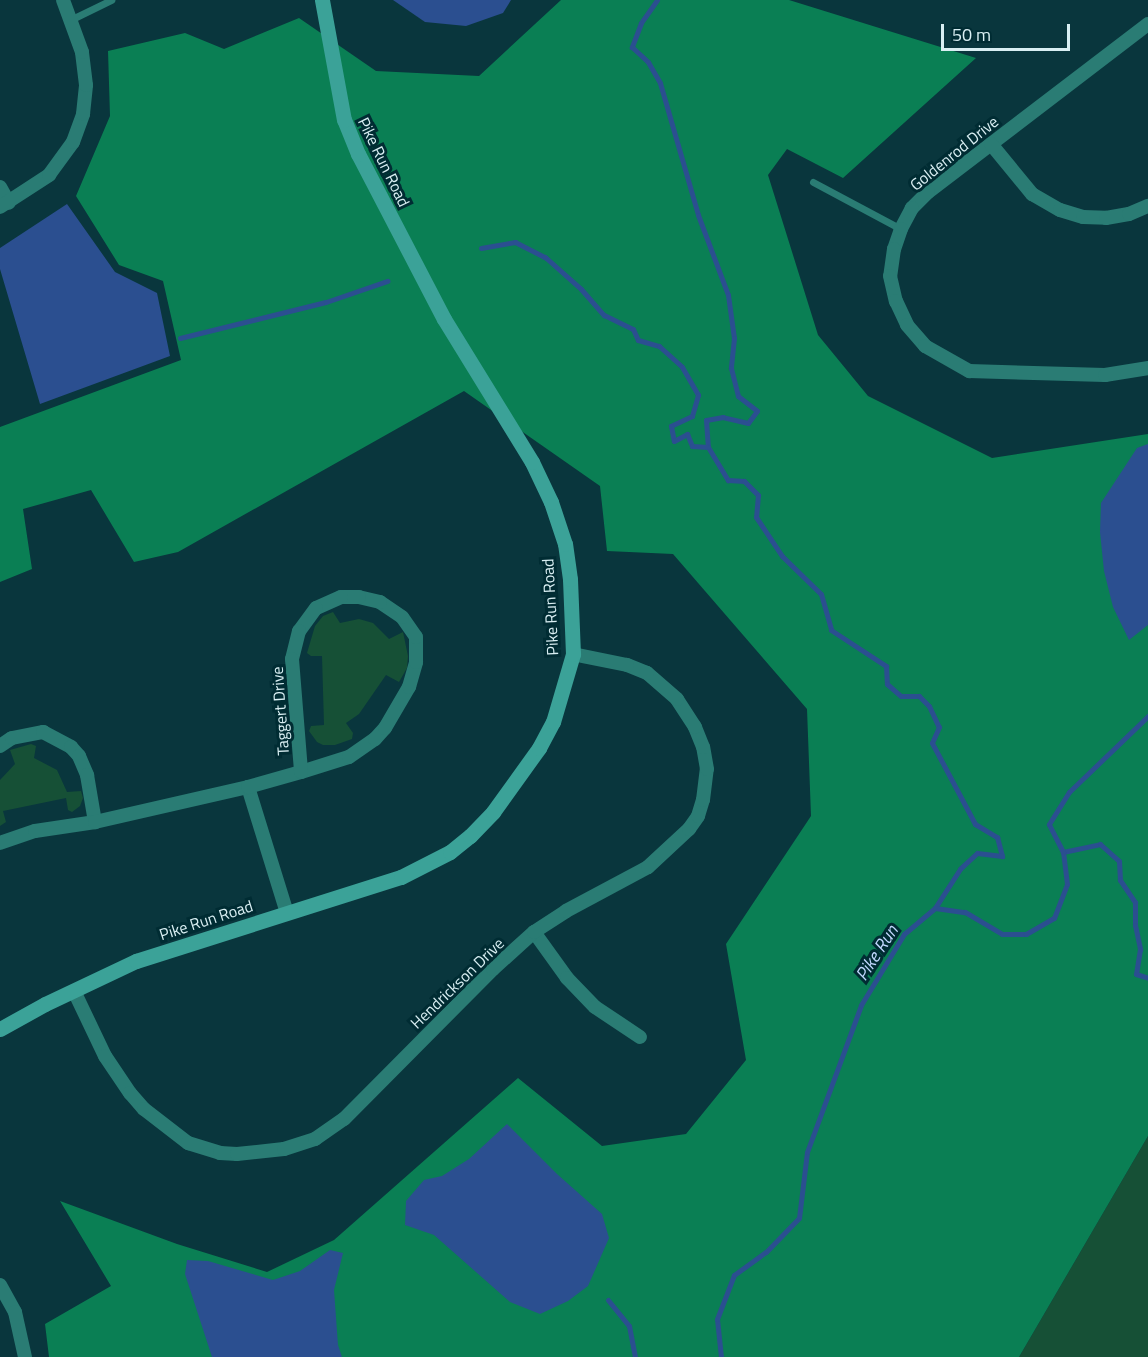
<!DOCTYPE html>
<style>
body{margin:0}
#map{position:relative;width:1148px;height:1357px;overflow:hidden;background:#09363d;font-family:"Titillium Web",sans-serif}
div>[style]{position:absolute}
[style*='--x']{left:calc(var(--x)*1px);top:calc(var(--y)*1px);width:calc(var(--w)*1px);rotate:calc(var(--a)*1deg)}
.green>*{inset:0;background:#165036}
.forest>*{inset:0;background:#0a7f54}
.water>*{inset:0;background:#2b4f90}
.stream>*{height:5px;margin:-2.5px;padding:0 2.5px;transform-origin:2.5px;border-radius:2.5px;background:#2b4f90}
.lane>*{height:7px;margin:-3.5px;padding:0 3.5px;transform-origin:3.5px;border-radius:3.5px;background:#2a7c74}
.street>*{height:14px;margin:-7px;padding:0 7px;transform-origin:7px;border-radius:7px;background:#2a7c74}
.secondary>*{height:15px;margin:-7.5px;padding:0 7.5px;transform-origin:7.5px;border-radius:7.5px;background:#3ba298}
span{translate:-50% -50%;white-space:nowrap;text-align:center;line-height:1.15;-webkit-text-stroke:6px #002c33;paint-order:stroke}
.street-label{font-size:16px;color:#d9eff3}
.water-label{font-size:18px;color:#c1d8fe;font-style:italic}
.scale{position:absolute;left:941px;top:24px;width:129px;height:27px;box-sizing:border-box;border:3px solid #d9eff3;border-top:0;padding-left:8px;font-size:18px;line-height:21px;white-space:nowrap;color:#d9eff3;-webkit-text-stroke:4px #002c33;paint-order:stroke}
</style>
<div id="map">
<div class="green">
<div style="clip-path:polygon(333px 612px,340px 623px,359px 619px,373px 623px,389px 639px,403px 632px,408px 656px,407px 668px,399px 682px,386px 675px,359px 714px,346px 723px,353px 733px,352px 739px,335px 745px,323px 745px,317px 742px,309px 731px,311px 726px,324px 725px,322px 656px,311px 656px,307px 653px,315px 626px,323px 616px)"></div>
<div style="clip-path:polygon(31px 744px,36px 746px,34px 758px,57px 770px,67px 792px,81px 791px,83px 798px,80px 806px,72px 812px,68px 810px,66px 798px,3px 811px,6px 822px,0 826px,0 780px,15px 764px,10px 750px)"></div>
<div style="clip-path:polygon(1148px 1136px,1148px 1357px,1019px 1357px)"></div>
</div>
<div class="forest">
<div style="clip-path:polygon(561px 0,789px 0,976px 58px,843px 178px,787px 149px,768px 175px,818px 335px,868px 396px,992px 458px,1148px 434px,1148px 1136px,1019px 1357px,49px 1357px,45px 1324px,111px 1286px,60px 1201px,177px 1244px,267px 1272px,334px 1240px,518px 1078px,602px 1146px,686px 1134px,746px 1060px,726px 944px,811px 816px,807px 709px,673px 554px,607px 551px,600px 486px,464px 391px,178px 552px,134px 562px,91px 490px,23px 509px,32px 569px,0 582px,0 427px,181px 360px,163px 281px,119px 265px,76px 196px,110px 116px,108px 51px,185px 33px,224px 49px,299px 18px,376px 71px,479px 76px)"></div>
</div>
<div class="water">
<div style="clip-path:polygon(393px 0,511px 0,503px 13px,466px 26px,425px 22px)"></div>
<div style="clip-path:polygon(67px 204px,115px 272px,157px 293px,170px 356px,40px 404px,0 269px,0 248px)"></div>
<div style="clip-path:polygon(1148px 444px,1148px 625px,1129px 640px,1113px 607px,1104px 571px,1100px 532px,1101px 503px,1137px 448px)"></div>
<div style="clip-path:polygon(507px 1124px,557px 1174px,602px 1214px,609px 1238px,588px 1286px,568px 1301px,540px 1314px,510px 1302px,434px 1235px,405px 1225px,406px 1201px,424px 1180px,442px 1176px,469px 1159px)"></div>
<div style="clip-path:polygon(330px 1250px,343px 1253px,334px 1290px,338px 1345px,342px 1357px,212px 1357px,185px 1274px,187px 1260px,208px 1261px,273px 1280px,300px 1271px)"></div>
</div>
<div class="stream">
<div style="--x:657;--y:0;--w:28;--a:125"></div>
<div style="--x:641;--y:23;--w:26;--a:111"></div>
<div style="--x:632;--y:47;--w:22;--a:43"></div>
<div style="--x:648;--y:62;--w:24;--a:60"></div>
<div style="--x:660;--y:83;--w:137;--a:73.9"></div>
<div style="--x:698;--y:215;--w:85;--a:69.4"></div>
<div style="--x:728;--y:295;--w:43;--a:82.1"></div>
<div style="--x:734;--y:338;--w:30;--a:96"></div>
<div style="--x:731;--y:368;--w:29;--a:76"></div>
<div style="--x:738;--y:396;--w:24;--a:38"></div>
<div style="--x:757;--y:411;--w:15;--a:127"></div>
<div style="--x:748;--y:423;--w:26;--a:-167"></div>
<div style="--x:723;--y:417;--w:17;--a:170"></div>
<div style="--x:706;--y:420;--w:27;--a:86"></div>
<div style="--x:708;--y:447;--w:39;--a:59"></div>
<div style="--x:728;--y:480;--w:16;--a:4"></div>
<div style="--x:744;--y:481;--w:20;--a:45"></div>
<div style="--x:758;--y:495;--w:22;--a:95"></div>
<div style="--x:756;--y:517;--w:47;--a:56.3"></div>
<div style="--x:782;--y:556;--w:54;--a:44.3"></div>
<div style="--x:821;--y:594;--w:37;--a:74"></div>
<div style="--x:831;--y:630;--w:66;--a:33.2"></div>
<div style="--x:886;--y:666;--w:18;--a:87"></div>
<div style="--x:887;--y:684;--w:18;--a:41"></div>
<div style="--x:901;--y:696;--w:18;--a:0"></div>
<div style="--x:919;--y:696;--w:14;--a:45"></div>
<div style="--x:929;--y:706;--w:23;--a:65"></div>
<div style="--x:939;--y:727;--w:17;--a:114"></div>
<div style="--x:932;--y:743;--w:92;--a:62"></div>
<div style="--x:975;--y:824;--w:26;--a:31"></div>
<div style="--x:997;--y:837;--w:20;--a:75"></div>
<div style="--x:1002;--y:856;--w:25;--a:-173"></div>
<div style="--x:977;--y:853;--w:23;--a:137"></div>
<div style="--x:960;--y:869;--w:46;--a:122.7"></div>
<div style="--x:481;--y:248;--w:35;--a:-10"></div>
<div style="--x:515;--y:242;--w:34;--a:27"></div>
<div style="--x:545;--y:257;--w:48;--a:41.6"></div>
<div style="--x:581;--y:289;--w:35;--a:49"></div>
<div style="--x:604;--y:315;--w:32;--a:26"></div>
<div style="--x:633;--y:329;--w:12;--a:66"></div>
<div style="--x:638;--y:340;--w:22;--a:16"></div>
<div style="--x:659;--y:346;--w:31;--a:42"></div>
<div style="--x:682;--y:367;--w:32;--a:60"></div>
<div style="--x:698;--y:395;--w:22;--a:106"></div>
<div style="--x:692;--y:416;--w:23;--a:155"></div>
<div style="--x:671;--y:426;--w:15;--a:79"></div>
<div style="--x:674;--y:441;--w:15;--a:-28"></div>
<div style="--x:687;--y:434;--w:13;--a:67"></div>
<div style="--x:692;--y:446;--w:16;--a:4"></div>
<div style="--x:180;--y:338;--w:150;--a:-13.9"></div>
<div style="--x:326;--y:302;--w:65;--a:-19"></div>
<div style="--x:1063;--y:852;--w:38;--a:-12"></div>
<div style="--x:1100;--y:844;--w:25;--a:42"></div>
<div style="--x:1119;--y:861;--w:19;--a:87"></div>
<div style="--x:1120;--y:880;--w:27;--a:56"></div>
<div style="--x:1135;--y:902;--w:23;--a:90"></div>
<div style="--x:1135;--y:925;--w:25;--a:78"></div>
<div style="--x:1140;--y:949;--w:25;--a:99"></div>
<div style="--x:1136;--y:974;--w:13;--a:18"></div>
<div style="--x:608;--y:1300;--w:33;--a:51"></div>
<div style="--x:629;--y:1326;--w:32;--a:79"></div>
<div style="--x:721;--y:1357;--w:38;--a:-96"></div>
<div style="--x:717;--y:1319;--w:47;--a:-68.9"></div>
<div style="--x:734;--y:1275;--w:39;--a:-36"></div>
<div style="--x:766;--y:1252;--w:47;--a:-45.9"></div>
<div style="--x:799;--y:1218;--w:66;--a:-83.1"></div>
<div style="--x:807;--y:1152;--w:157;--a:-69.8"></div>
<div style="--x:861;--y:1005;--w:83;--a:-58.8"></div>
<div style="--x:904;--y:934;--w:40;--a:-40"></div>
<div style="--x:935;--y:908;--w:30;--a:8"></div>
<div style="--x:965;--y:912;--w:43;--a:30.7"></div>
<div style="--x:1002;--y:934;--w:24;--a:0"></div>
<div style="--x:1026;--y:934;--w:32;--a:-30"></div>
<div style="--x:1054;--y:918;--w:36;--a:-69"></div>
<div style="--x:1067;--y:884;--w:32;--a:-97"></div>
<div style="--x:1063;--y:852;--w:31;--a:-117"></div>
<div style="--x:1049;--y:824;--w:38;--a:-58"></div>
<div style="--x:1069;--y:792;--w:110;--a:-43.9"></div>
</div>
<div class="lane">
<div style="--x:70;--y:20;--w:46;--a:-26"></div>
<div style="--x:813;--y:182;--w:100;--a:28.1"></div>
</div>
<div class="street">
<div style="--x:1148;--y:24;--w:277;--a:142.6"></div>
<div style="--x:928;--y:192;--w:23;--a:135"></div>
<div style="--x:912;--y:208;--w:24;--a:118"></div>
<div style="--x:901;--y:229;--w:21;--a:109"></div>
<div style="--x:894;--y:249;--w:27;--a:98"></div>
<div style="--x:890;--y:276;--w:26;--a:77"></div>
<div style="--x:896;--y:301;--w:26;--a:65"></div>
<div style="--x:907;--y:325;--w:28;--a:49"></div>
<div style="--x:925;--y:346;--w:51;--a:29.6"></div>
<div style="--x:969;--y:371;--w:136;--a:1.7"></div>
<div style="--x:1105;--y:375;--w:44;--a:-9.2"></div>
<div style="--x:991;--y:144;--w:65;--a:50.6"></div>
<div style="--x:1032;--y:194;--w:32;--a:30"></div>
<div style="--x:1060;--y:210;--w:24;--a:17"></div>
<div style="--x:1083;--y:217;--w:23;--a:2"></div>
<div style="--x:1106;--y:218;--w:23;--a:-10"></div>
<div style="--x:1129;--y:214;--w:21;--a:-23"></div>
<div style="--x:0;--y:187;--w:18;--a:61"></div>
<div style="--x:0;--y:207;--w:59;--a:-33.1"></div>
<div style="--x:49;--y:175;--w:41;--a:-54"></div>
<div style="--x:73;--y:142;--w:30;--a:-70"></div>
<div style="--x:83;--y:114;--w:29;--a:-84"></div>
<div style="--x:86;--y:85;--w:33;--a:-97"></div>
<div style="--x:82;--y:52;--w:55;--a:-110.1"></div>
<div style="--x:0;--y:746;--w:14;--a:-34"></div>
<div style="--x:12;--y:738;--w:32;--a:-11"></div>
<div style="--x:43;--y:732;--w:32;--a:28"></div>
<div style="--x:71;--y:747;--w:12;--a:48"></div>
<div style="--x:79;--y:756;--w:21;--a:67"></div>
<div style="--x:87;--y:775;--w:48;--a:80.3"></div>
<div style="--x:248;--y:787;--w:132;--a:72.8"></div>
<div style="--x:0;--y:843;--w:37;--a:-19"></div>
<div style="--x:35;--y:831;--w:61;--a:-8.5"></div>
<div style="--x:95;--y:822;--w:157;--a:-12.9"></div>
<div style="--x:248;--y:787;--w:55;--a:-15.8"></div>
<div style="--x:301;--y:772;--w:50;--a:-17.4"></div>
<div style="--x:349;--y:757;--w:32;--a:-35"></div>
<div style="--x:375;--y:739;--w:15;--a:-48"></div>
<div style="--x:385;--y:728;--w:48;--a:-59.7"></div>
<div style="--x:409;--y:687;--w:26;--a:-74"></div>
<div style="--x:416;--y:662;--w:25;--a:-90"></div>
<div style="--x:416;--y:637;--w:24;--a:-125"></div>
<div style="--x:402;--y:617;--w:27;--a:-146"></div>
<div style="--x:380;--y:602;--w:22;--a:-167"></div>
<div style="--x:359;--y:597;--w:18;--a:180"></div>
<div style="--x:341;--y:597;--w:27;--a:156"></div>
<div style="--x:316;--y:608;--w:29;--a:126"></div>
<div style="--x:299;--y:631;--w:29;--a:104"></div>
<div style="--x:292;--y:659;--w:113;--a:85.4"></div>
<div style="--x:534;--y:932;--w:57;--a:54.3"></div>
<div style="--x:567;--y:978;--w:40;--a:46"></div>
<div style="--x:595;--y:1007;--w:54;--a:33.7"></div>
<div style="--x:74;--y:991;--w:72;--a:64.5"></div>
<div style="--x:105;--y:1056;--w:45;--a:56"></div>
<div style="--x:130;--y:1093;--w:21;--a:49"></div>
<div style="--x:144;--y:1109;--w:56;--a:37.7"></div>
<div style="--x:188;--y:1143;--w:34;--a:17"></div>
<div style="--x:220;--y:1153;--w:17;--a:3"></div>
<div style="--x:237;--y:1154;--w:47;--a:-6.1"></div>
<div style="--x:284;--y:1149;--w:33;--a:-18"></div>
<div style="--x:315;--y:1139;--w:35;--a:-35"></div>
<div style="--x:344;--y:1119;--w:211;--a:-45.2"></div>
<div style="--x:493;--y:969;--w:55;--a:-42.1"></div>
<div style="--x:534;--y:932;--w:38;--a:-33"></div>
<div style="--x:566;--y:911;--w:93;--a:-28.2"></div>
<div style="--x:648;--y:867;--w:56;--a:-42.8"></div>
<div style="--x:689;--y:829;--w:16;--a:-55"></div>
<div style="--x:698;--y:816;--w:17;--a:-73"></div>
<div style="--x:703;--y:800;--w:31;--a:-83"></div>
<div style="--x:707;--y:769;--w:22;--a:-100"></div>
<div style="--x:703;--y:747;--w:22;--a:-112"></div>
<div style="--x:695;--y:727;--w:33;--a:-123"></div>
<div style="--x:677;--y:699;--w:40;--a:-139"></div>
<div style="--x:647;--y:673;--w:22;--a:-158"></div>
<div style="--x:627;--y:665;--w:55;--a:-168.5"></div>
<div style="--x:0;--y:1285;--w:31;--a:61"></div>
<div style="--x:15;--y:1312;--w:46;--a:77.5"></div>
</div>
<div class="secondary">
<div style="--x:0;--y:1029;--w:51;--a:-29.1"></div>
<div style="--x:45;--y:1004;--w:101;--a:-25.3"></div>
<div style="--x:136;--y:961;--w:278;--a:-17.6"></div>
<div style="--x:401;--y:877;--w:55;--a:-27"></div>
<div style="--x:450;--y:852;--w:26;--a:-39"></div>
<div style="--x:470;--y:836;--w:33;--a:-46"></div>
<div style="--x:493;--y:812;--w:79;--a:-54.3"></div>
<div style="--x:539;--y:748;--w:30;--a:-62"></div>
<div style="--x:553;--y:722;--w:71;--a:-73.6"></div>
<div style="--x:573;--y:654;--w:75;--a:-92.3"></div>
<div style="--x:570;--y:579;--w:35;--a:-98"></div>
<div style="--x:565;--y:544;--w:44;--a:-108.4"></div>
<div style="--x:551;--y:502;--w:44;--a:-115.4"></div>
<div style="--x:532;--y:462;--w:168;--a:-121.6"></div>
<div style="--x:444;--y:319;--w:186;--a:-117.5"></div>
<div style="--x:358;--y:154;--w:37;--a:-112"></div>
<div style="--x:344;--y:120;--w:122;--a:-100.4"></div>
</div>
<div class="street-label">
<span style="left:954px;top:153px;rotate:-39deg">Goldenrod Drive</span>
<span style="left:384px;top:162px;rotate:64deg">Pike Run Road</span>
<span style="left:550px;top:607px;rotate:-93deg">Pike Run Road</span>
<span style="left:280px;top:711px;rotate:-94deg">Taggert Drive</span>
<span style="left:206px;top:920px;rotate:-18deg">Pike Run Road</span>
<span style="left:457px;top:983px;rotate:-44deg">Hendrickson Drive</span>
</div>
<div class="water-label">
<span style="left:877px;top:953px;rotate:-57deg">Pike Run</span>
</div>
<div class="scale">50 m</div>
</div>
